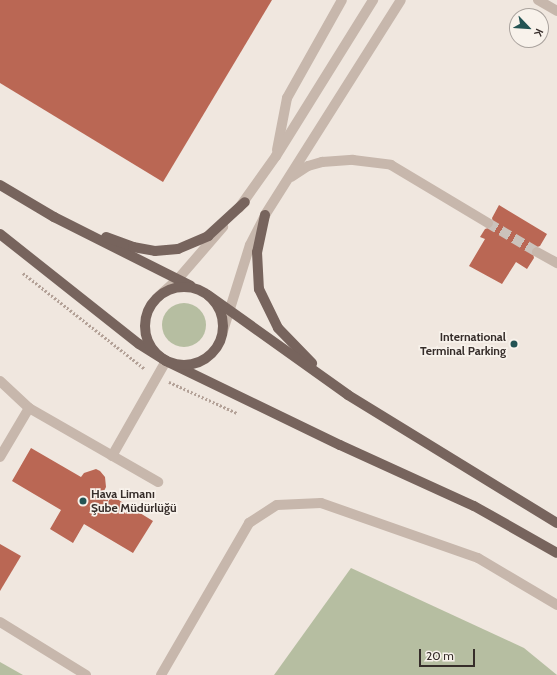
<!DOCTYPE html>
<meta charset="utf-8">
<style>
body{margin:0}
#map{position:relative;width:557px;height:675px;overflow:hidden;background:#f0e7df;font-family:Cabin,sans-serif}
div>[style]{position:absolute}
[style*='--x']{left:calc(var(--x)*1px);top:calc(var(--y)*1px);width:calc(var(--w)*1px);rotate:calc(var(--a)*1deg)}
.green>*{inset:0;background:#b6bea1}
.round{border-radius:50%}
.building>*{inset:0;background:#ba6754}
.minor-tunnel>*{height:10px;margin-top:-5px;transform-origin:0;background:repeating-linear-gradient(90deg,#cbc2bb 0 10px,transparent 0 15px)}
.path>*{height:2.5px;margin-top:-1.25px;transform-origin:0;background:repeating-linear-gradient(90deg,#b3a197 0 2px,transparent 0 4px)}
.service>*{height:10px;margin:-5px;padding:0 5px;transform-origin:5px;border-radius:5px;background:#c7b7ac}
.minor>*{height:10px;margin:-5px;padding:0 5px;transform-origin:5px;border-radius:5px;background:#c7b7ac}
.primary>*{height:10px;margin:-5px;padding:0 5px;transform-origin:5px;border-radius:5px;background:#77645d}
.primary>.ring{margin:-5px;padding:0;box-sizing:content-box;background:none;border:10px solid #77645d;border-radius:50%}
.dots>*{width:11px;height:11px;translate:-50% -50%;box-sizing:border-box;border:2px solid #f8f2eb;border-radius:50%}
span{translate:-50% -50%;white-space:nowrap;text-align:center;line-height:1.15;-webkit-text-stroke:3.5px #f8f2eb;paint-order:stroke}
.poi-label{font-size:12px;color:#362d2a;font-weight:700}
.right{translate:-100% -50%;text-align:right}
.left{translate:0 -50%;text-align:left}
.north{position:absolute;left:509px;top:8px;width:40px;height:40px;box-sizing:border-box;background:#f8f2eb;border:1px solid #aaa39e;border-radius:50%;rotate:115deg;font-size:11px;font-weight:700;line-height:16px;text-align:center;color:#362d2a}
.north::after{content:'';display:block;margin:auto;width:14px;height:18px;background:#245454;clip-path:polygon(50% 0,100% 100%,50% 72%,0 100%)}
.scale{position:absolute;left:419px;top:649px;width:56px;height:18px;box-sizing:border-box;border:2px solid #362d2a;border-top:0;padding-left:5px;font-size:12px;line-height:14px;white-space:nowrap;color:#362d2a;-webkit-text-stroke:3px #f8f2eb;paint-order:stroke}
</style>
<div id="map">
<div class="green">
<div class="round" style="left:162px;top:303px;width:44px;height:44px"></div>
<div style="clip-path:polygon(351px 568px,524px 648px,557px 675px,274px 675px)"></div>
<div style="clip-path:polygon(0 662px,23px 675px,0 675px)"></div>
</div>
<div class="building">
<div style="clip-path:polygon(0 0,272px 0,163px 182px,0 83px)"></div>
<div style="clip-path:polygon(499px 205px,547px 234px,540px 246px,532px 249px,534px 258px,527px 269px,516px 262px,502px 284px,469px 266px,485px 239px,480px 237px,485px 229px,494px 226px,492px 218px)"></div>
<div style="clip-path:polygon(31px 448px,81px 477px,84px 473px,96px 469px,100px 471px,105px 477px,106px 487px,104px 491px,153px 521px,133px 553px,84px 524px,73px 543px,50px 529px,61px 510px,12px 481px)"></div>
<div style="clip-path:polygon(0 544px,21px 556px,0 591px)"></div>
</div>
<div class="minor-tunnel">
<div style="--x:488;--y:223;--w:57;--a:30.6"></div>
</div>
<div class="path">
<div style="--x:23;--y:273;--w:155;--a:38.2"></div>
<div style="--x:169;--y:382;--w:75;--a:24.5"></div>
</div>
<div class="service">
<div style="--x:0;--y:381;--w:40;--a:43"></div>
<div style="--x:29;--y:408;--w:149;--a:29.8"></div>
<div style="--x:112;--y:456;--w:109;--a:-60.4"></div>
<div style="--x:0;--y:457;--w:57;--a:-59.4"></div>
<div style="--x:0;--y:622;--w:101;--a:31.6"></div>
<div style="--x:161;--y:675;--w:176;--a:-59.9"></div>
<div style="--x:249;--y:523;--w:33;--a:-33"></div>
<div style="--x:277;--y:505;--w:44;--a:-2.6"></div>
<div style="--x:321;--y:503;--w:166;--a:19.3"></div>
<div style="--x:478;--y:558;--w:92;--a:30.7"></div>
</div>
<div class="minor">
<div style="--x:538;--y:0;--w:22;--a:30"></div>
<div style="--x:277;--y:150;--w:53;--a:-79.1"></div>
<div style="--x:287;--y:98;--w:112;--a:-60.7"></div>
<div style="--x:291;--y:177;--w:20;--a:-33"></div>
<div style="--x:308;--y:166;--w:15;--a:-16"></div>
<div style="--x:322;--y:162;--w:31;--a:-4"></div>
<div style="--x:353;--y:160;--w:38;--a:7"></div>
<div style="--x:391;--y:165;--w:113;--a:30.9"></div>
<div style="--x:239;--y:208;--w:64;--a:-54.6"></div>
<div style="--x:276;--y:156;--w:184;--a:-58.1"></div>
<div style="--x:537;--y:252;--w:23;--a:29"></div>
<div style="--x:159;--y:296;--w:25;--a:-42"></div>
<div style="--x:178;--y:279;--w:69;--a:-49.1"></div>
<div style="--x:223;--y:331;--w:90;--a:-72.6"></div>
<div style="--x:250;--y:245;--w:34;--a:-63"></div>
<div style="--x:265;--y:215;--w:254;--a:-57.7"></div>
</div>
<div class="primary">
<div style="--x:0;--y:185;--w:63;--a:30.7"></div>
<div style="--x:54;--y:217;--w:153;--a:26.7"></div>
<div style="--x:265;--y:215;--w:38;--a:102"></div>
<div style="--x:257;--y:252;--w:37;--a:87"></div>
<div style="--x:259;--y:289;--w:43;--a:64"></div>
<div style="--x:278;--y:328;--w:49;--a:45.8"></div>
<div style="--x:0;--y:234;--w:177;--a:38.4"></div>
<div style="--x:139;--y:344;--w:32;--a:32"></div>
<div style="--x:166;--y:361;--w:193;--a:25.8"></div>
<div style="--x:340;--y:445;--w:147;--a:24.5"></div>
<div style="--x:474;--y:506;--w:95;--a:29.5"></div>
<div style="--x:106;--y:237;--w:29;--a:20"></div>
<div style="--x:133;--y:247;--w:22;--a:10"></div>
<div style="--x:155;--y:251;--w:23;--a:-5"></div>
<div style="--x:178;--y:249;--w:33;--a:-23"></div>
<div style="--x:208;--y:236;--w:50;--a:-42.6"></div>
<div class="ring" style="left:145px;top:287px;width:68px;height:68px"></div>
<div style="--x:208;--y:295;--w:172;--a:35.5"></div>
<div style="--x:348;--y:395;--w:245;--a:31.5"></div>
</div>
<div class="dots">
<div style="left:514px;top:344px;background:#245454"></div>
<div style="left:83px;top:501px;background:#245454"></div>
</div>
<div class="poi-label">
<span class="right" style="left:506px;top:344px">International<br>Terminal Parking</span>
<span class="left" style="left:91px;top:501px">Hava Limanı<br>Şube Müdürlüğü</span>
</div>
<div class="north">K</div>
<div class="scale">20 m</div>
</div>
